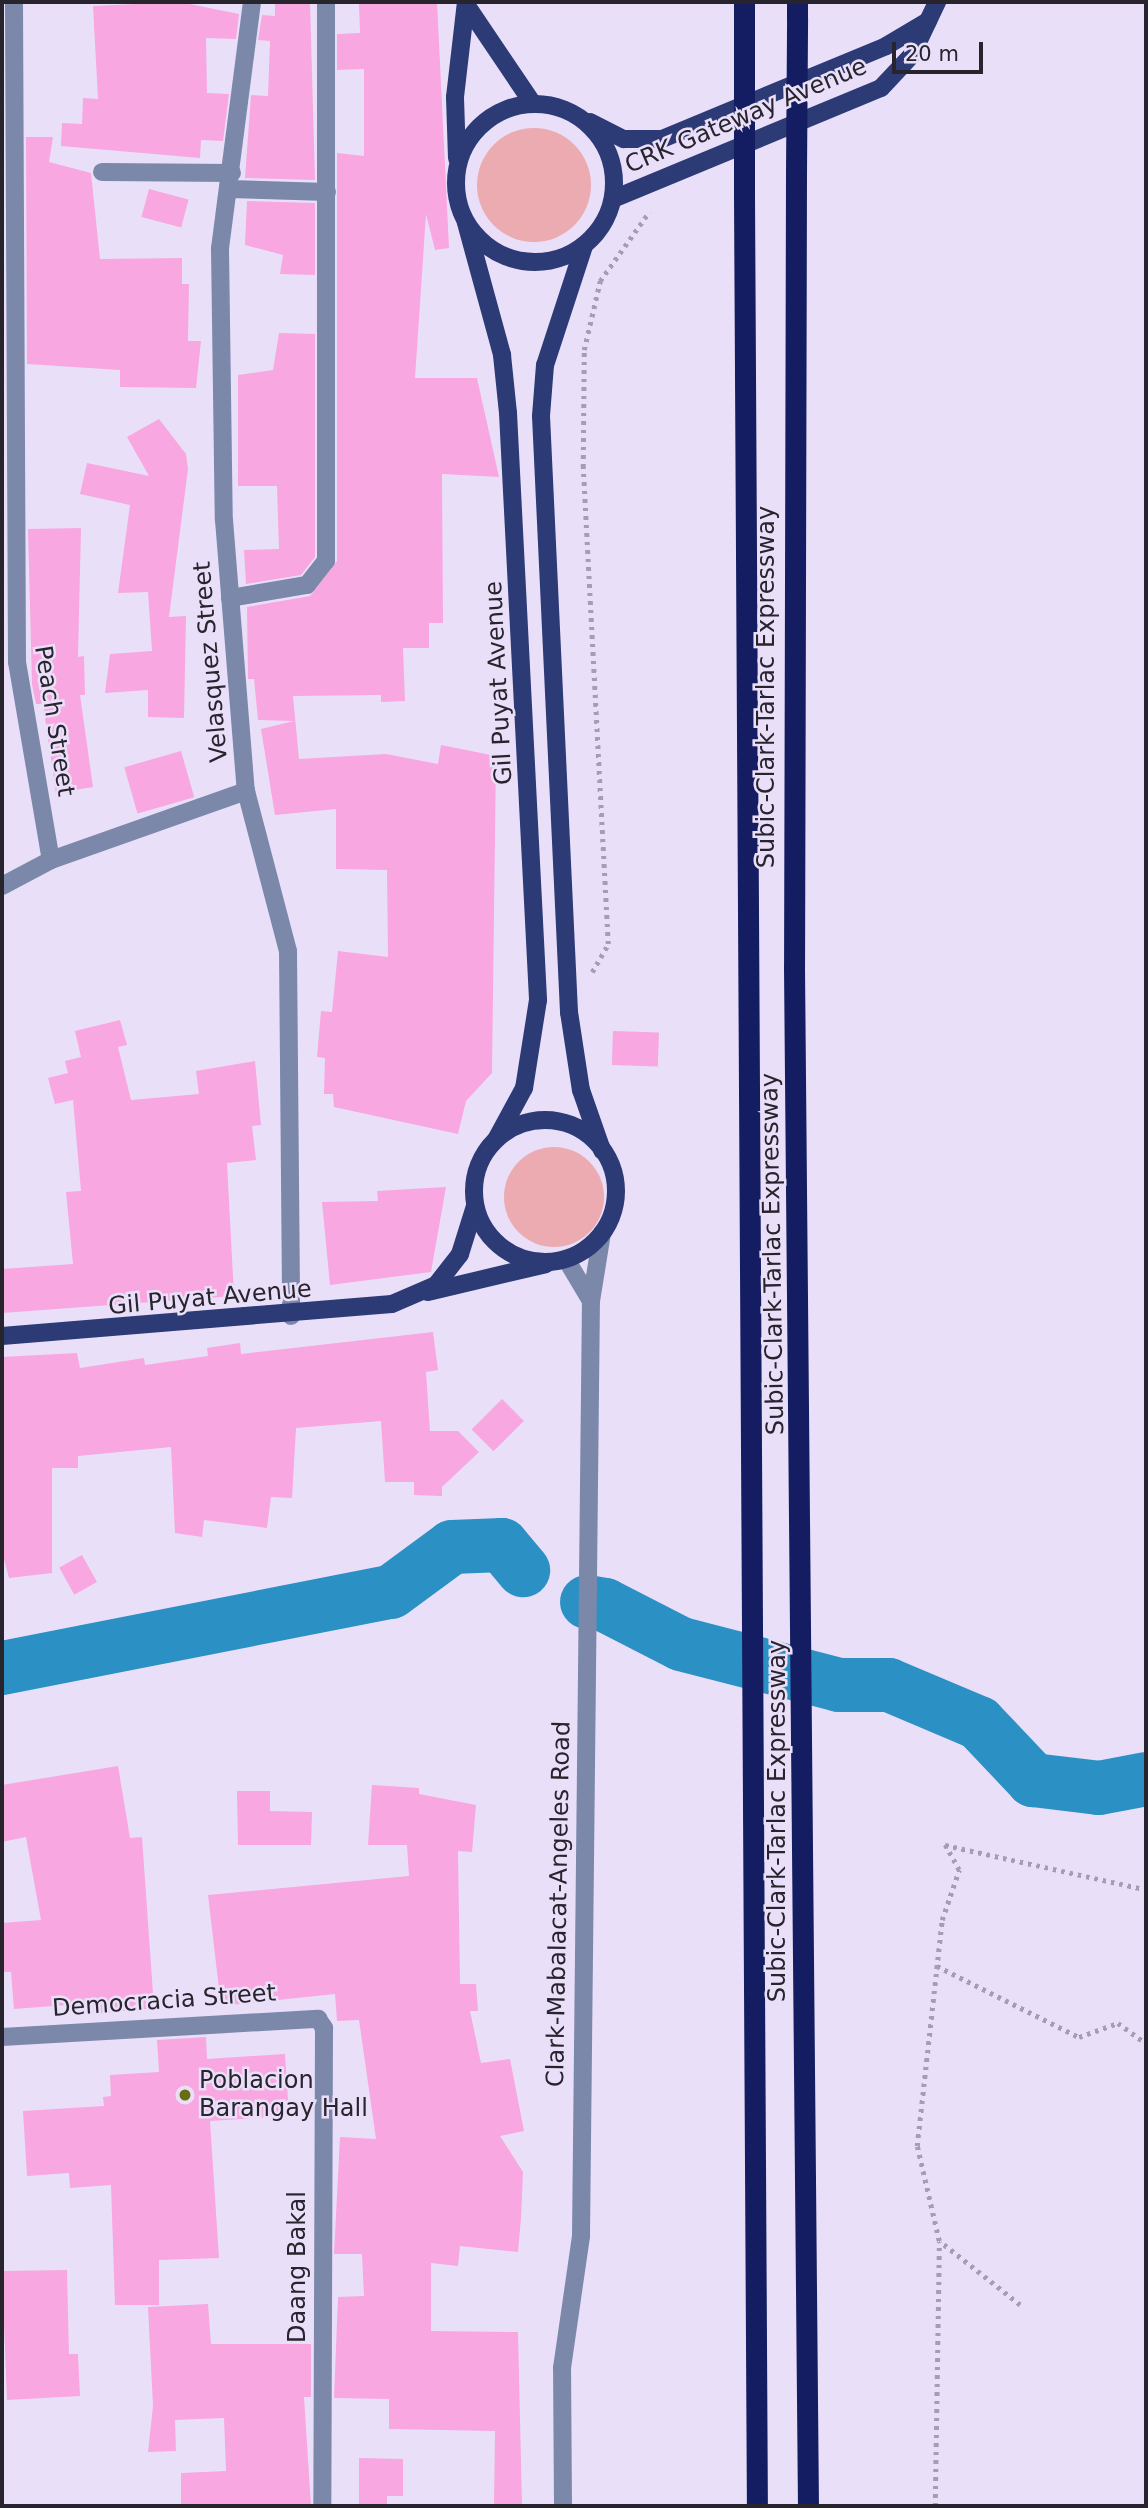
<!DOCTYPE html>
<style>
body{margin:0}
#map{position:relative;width:1148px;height:2508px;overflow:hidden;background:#eadff9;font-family:"DejaVu Sans",sans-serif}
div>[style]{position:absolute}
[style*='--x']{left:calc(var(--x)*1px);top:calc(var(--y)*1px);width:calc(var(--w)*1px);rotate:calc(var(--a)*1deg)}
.green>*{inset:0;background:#ecaab1}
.round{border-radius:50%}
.river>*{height:54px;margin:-27px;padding:0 27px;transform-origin:27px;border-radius:27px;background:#2b90c4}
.building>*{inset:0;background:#f8a7e0;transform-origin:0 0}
.path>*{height:4.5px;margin-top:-2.25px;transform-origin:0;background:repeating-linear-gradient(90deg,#a59db1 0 3.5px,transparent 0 8.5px)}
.minor>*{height:18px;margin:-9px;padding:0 9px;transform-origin:9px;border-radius:9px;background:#7c88aa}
.major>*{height:18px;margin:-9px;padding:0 9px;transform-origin:9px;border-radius:9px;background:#2c3b75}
.major>.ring{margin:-9px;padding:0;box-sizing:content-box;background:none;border:18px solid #2c3b75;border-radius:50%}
.highway>*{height:21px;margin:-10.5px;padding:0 10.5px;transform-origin:10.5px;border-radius:10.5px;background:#141d61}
.highway-bridge>*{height:21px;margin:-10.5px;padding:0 10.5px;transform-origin:10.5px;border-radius:10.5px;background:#141d61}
.dots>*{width:19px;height:19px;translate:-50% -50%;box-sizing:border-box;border:4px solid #eadff9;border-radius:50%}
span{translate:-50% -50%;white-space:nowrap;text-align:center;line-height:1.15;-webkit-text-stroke:5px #eadff9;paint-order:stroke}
.street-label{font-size:24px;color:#28242d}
.poi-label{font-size:24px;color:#28242d}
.left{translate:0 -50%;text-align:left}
.frame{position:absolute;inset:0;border:4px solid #28242d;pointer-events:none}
.scale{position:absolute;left:892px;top:42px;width:91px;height:32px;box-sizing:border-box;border:4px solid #28242d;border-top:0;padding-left:9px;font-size:21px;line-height:24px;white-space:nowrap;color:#28242d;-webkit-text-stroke:5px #eadff9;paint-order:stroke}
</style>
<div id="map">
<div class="green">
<div class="round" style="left:477px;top:128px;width:114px;height:114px"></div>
<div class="round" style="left:504px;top:1147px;width:100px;height:100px"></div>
</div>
<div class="river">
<div style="--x:587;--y:1602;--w:18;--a:9"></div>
<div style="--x:605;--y:1605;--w:85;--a:27.2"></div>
<div style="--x:681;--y:1644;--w:163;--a:14.5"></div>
<div style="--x:839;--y:1685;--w:50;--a:0"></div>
<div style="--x:889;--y:1685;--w:98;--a:22.9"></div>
<div style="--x:979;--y:1723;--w:79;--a:46.5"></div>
<div style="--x:1033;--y:1780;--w:66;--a:6.9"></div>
<div style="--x:1099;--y:1788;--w:48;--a:-10.8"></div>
<div style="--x:2;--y:1668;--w:396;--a:-11.1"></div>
<div style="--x:391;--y:1592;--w:76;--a:-36.4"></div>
<div style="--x:452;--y:1547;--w:50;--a:-2.3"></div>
<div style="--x:502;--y:1545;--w:33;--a:50"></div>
</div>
<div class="building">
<div style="clip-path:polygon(180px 2px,239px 14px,236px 39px,206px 38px,207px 93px,229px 94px,223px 141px,201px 140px,200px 158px,61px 146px,62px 123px,82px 124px,83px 98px,98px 99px,93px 6px)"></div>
<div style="clip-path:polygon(275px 2px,310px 2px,315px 180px,245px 178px,251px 95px,268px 96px,270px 41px,258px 40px,262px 15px,275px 16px)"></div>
<div style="clip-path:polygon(359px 2px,437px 2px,449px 248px,435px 250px,426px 214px,415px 378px,477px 378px,499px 477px,442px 474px,443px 623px,429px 623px,429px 648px,403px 648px,405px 701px,381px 702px,381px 695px,293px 696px,299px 759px,386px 754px,438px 764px,441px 745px,496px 756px,492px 1073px,466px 1101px,458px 1134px,334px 1107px,333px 1094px,324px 1094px,325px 1058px,317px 1057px,321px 1011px,332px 1012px,338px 951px,388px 957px,387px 870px,336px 869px,336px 809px,275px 815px,261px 729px,294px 721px,258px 720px,254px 679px,248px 679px,247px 607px,310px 596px,337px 561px,337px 153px,364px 156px,364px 69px,337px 70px,337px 34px,360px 33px)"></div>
<div style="clip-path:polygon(26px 137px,53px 137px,49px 162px,91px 173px,100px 259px,182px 258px,182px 284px,189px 284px,188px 341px,201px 341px,196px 388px,120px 387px,120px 370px,27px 364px)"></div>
<div style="left:149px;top:189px;width:41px;height:29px;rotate:15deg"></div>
<div style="clip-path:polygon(247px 201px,315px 203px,315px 275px,280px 274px,283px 255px,245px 245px)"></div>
<div style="clip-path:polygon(279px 333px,315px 334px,315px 557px,301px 575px,246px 584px,244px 550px,279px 549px,277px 486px,238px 486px,238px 375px,273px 370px)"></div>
<div style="clip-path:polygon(159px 419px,186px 454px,188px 469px,169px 617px,186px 616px,184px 718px,148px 717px,148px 690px,105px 693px,110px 654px,152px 651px,148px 592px,118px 593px,130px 505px,80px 494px,87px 463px,149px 476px,127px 437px)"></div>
<div style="clip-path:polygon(81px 528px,78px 657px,84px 656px,85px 695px,80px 695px,93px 787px,56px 793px,43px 704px,36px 704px,32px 684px,28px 529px)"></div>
<div style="left:181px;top:751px;width:48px;height:59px;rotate:74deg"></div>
<div style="clip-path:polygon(120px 1020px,127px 1045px,118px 1047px,131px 1100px,199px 1094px,196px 1071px,255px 1061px,261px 1125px,252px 1126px,256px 1160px,227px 1163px,234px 1296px,2px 1313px,2px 1269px,73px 1264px,66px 1192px,81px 1191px,73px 1100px,55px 1104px,48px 1078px,68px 1073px,65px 1061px,81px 1057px,75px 1031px)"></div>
<div style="left:613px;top:1031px;width:46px;height:34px;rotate:2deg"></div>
<div style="clip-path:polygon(446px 1187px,431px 1272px,330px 1285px,322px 1202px,378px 1201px,377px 1191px)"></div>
<div style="clip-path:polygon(433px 1332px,438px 1370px,426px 1372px,430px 1431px,458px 1431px,479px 1452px,442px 1487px,442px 1496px,414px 1495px,414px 1482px,385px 1482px,381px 1421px,296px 1428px,292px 1498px,271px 1497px,267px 1528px,204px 1520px,202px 1537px,175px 1533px,171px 1447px,78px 1456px,78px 1468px,52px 1468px,52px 1573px,9px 1578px,2px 1552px,2px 1357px,77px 1353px,80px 1368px,144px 1358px,145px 1365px,208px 1356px,207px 1348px,240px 1343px,241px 1354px)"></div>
<div style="left:502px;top:1399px;width:31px;height:43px;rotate:45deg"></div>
<div style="left:82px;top:1555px;width:31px;height:26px;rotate:61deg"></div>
<div style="clip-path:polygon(118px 1766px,130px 1838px,142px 1837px,154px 2008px,94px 2014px,93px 2003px,14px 2009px,11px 1972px,2px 1972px,2px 1923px,41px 1920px,26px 1837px,2px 1842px,2px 1785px)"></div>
<div style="clip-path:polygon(372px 1785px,419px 1788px,419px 1794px,476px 1805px,472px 1852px,458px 1851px,460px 1984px,476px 1984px,478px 2011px,470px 2011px,481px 2063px,510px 2059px,524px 2131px,500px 2136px,523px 2172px,521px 2218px,518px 2252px,460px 2246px,458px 2266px,431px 2263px,431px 2331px,518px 2332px,522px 2506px,494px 2506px,495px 2431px,389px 2429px,389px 2399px,334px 2398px,338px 2297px,364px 2296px,362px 2254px,334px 2254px,340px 2137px,376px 2139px,359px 2020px,337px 2021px,335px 1994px,221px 2006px,208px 1895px,409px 1876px,407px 1845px,368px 1845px)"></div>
<div style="clip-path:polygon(237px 1791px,270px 1791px,270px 1811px,312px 1812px,311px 1845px,238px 1845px)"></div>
<div style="clip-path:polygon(206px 2037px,207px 2059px,285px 2054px,289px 2116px,210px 2121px,219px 2258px,159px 2260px,159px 2305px,115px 2305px,111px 2185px,70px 2188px,69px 2173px,27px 2176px,23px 2111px,104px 2106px,103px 2097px,111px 2096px,110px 2075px,159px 2072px,157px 2040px)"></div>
<div style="clip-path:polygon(67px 2270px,69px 2354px,78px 2354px,80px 2396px,7px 2400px,2px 2271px)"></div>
<div style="clip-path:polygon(208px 2304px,211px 2344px,311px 2344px,311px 2397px,304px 2397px,311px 2506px,181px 2506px,181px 2473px,226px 2471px,224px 2418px,175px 2420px,176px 2451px,148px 2452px,153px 2406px,148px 2307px)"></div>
<div style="clip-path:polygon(359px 2458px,403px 2459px,403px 2496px,387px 2496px,387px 2506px,359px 2506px)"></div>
</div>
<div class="path">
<div style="--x:592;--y:972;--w:32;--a:-60"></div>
<div style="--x:608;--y:944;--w:478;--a:-93"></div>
<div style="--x:583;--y:467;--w:117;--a:-89.5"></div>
<div style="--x:584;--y:350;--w:71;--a:-76.9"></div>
<div style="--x:600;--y:281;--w:85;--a:-54.6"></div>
<div style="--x:937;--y:1966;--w:159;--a:26.6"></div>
<div style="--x:1079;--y:2037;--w:41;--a:-19.7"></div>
<div style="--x:1118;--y:2023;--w:34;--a:36"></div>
<div style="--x:1020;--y:2305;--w:103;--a:-141.7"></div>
<div style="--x:939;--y:2241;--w:98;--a:-103"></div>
<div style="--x:917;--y:2146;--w:227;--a:-83.7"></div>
<div style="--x:942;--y:1920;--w:53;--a:-71.2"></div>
<div style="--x:959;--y:1870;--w:29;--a:-119"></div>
<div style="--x:945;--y:1845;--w:203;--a:12.5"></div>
<div style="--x:935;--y:2506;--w:264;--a:-89.1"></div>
</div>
<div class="minor">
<div style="--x:14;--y:2;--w:660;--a:89.74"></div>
<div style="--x:17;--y:662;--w:201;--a:80.3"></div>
<div style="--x:252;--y:2;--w:249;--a:97.4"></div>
<div style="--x:220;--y:249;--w:271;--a:89.2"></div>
<div style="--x:224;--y:520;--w:272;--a:85.4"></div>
<div style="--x:246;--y:791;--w:165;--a:75.3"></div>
<div style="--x:288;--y:951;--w:365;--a:89.5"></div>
<div style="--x:102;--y:172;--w:130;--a:0.4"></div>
<div style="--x:230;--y:189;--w:97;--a:1.8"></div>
<div style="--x:230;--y:598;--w:78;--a:-9.6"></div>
<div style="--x:307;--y:585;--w:31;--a:-52"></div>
<div style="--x:326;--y:561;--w:559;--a:-90"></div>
<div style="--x:2;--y:886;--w:55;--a:-28"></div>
<div style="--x:51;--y:860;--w:207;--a:-19.5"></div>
<div style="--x:566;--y:1259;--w:49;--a:59.2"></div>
<div style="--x:2;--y:2037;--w:317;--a:-3.3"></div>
<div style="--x:318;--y:2019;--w:11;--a:56"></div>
<div style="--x:324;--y:2028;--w:478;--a:90.2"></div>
<div style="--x:563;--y:2506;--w:138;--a:-90.4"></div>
<div style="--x:562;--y:2368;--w:133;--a:-81.8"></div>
<div style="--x:581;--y:2236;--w:935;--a:-89.39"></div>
<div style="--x:591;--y:1301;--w:69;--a:-80.8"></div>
</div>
<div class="major">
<div style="--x:467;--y:6;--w:118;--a:56"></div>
<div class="ring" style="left:456px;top:104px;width:140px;height:140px"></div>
<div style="--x:590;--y:122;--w:38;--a:27"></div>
<div style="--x:624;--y:139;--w:38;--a:0"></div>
<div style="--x:662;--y:139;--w:243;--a:-22.5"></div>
<div style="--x:886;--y:46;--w:49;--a:-30.8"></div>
<div style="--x:457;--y:158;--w:61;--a:-91.9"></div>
<div style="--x:455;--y:97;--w:96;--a:-83.4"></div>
<div style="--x:613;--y:199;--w:290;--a:-22.5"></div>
<div style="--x:881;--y:88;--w:45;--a:-46.8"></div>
<div style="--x:912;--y:55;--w:59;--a:-64.7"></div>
<div style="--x:466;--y:223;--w:137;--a:74.7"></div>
<div style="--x:502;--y:355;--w:58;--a:84.1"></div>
<div style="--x:508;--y:413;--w:588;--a:87.07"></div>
<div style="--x:538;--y:1000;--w:89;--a:99"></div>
<div style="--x:524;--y:1088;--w:57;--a:118.4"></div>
<div style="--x:584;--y:246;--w:125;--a:108.1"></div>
<div style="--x:545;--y:365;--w:51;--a:94.5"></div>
<div style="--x:541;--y:416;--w:597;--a:87.31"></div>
<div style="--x:569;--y:1012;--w:79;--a:81.3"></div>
<div style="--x:581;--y:1090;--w:64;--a:70.7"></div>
<div class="ring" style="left:474px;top:1120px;width:124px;height:124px"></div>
<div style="--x:428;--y:1292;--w:121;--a:-13.3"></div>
<div style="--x:2;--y:1336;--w:391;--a:-4.7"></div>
<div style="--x:392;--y:1304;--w:48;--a:-23.4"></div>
<div style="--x:436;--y:1285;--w:39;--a:-52"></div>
<div style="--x:460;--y:1254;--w:50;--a:-72.6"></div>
</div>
<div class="highway">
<div style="--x:744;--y:2;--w:31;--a:90"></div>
<div style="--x:797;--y:2;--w:16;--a:90"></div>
<div style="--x:796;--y:174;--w:793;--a:90.14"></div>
<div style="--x:794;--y:967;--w:1539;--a:89.48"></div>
<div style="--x:744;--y:195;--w:2311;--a:89.68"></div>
</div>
<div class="highway-bridge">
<div style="--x:796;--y:174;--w:156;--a:-89.6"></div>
<div style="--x:744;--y:195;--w:162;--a:-90"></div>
</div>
<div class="dots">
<div style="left:185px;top:2095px;background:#686d12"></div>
</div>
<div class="street-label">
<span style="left:746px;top:116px;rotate:-23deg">CRK Gateway Avenue</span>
<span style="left:211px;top:662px;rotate:-95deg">Velasquez Street</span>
<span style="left:499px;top:683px;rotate:-93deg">Gil Puyat Avenue</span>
<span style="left:767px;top:687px;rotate:-90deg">Subic-Clark-Tarlac Expressway</span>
<span style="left:54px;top:721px;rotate:81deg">Peach Street</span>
<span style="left:773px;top:1254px;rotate:-91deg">Subic-Clark-Tarlac Expressway</span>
<span style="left:210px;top:1298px;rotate:-5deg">Gil Puyat Avenue</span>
<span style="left:778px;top:1821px;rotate:-90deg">Subic-Clark-Tarlac Expressway</span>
<span style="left:559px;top:1904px;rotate:-89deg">Clark-Mabalacat-Angeles Road</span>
<span style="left:164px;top:2001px;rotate:-4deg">Democracia Street</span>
<span style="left:298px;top:2267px;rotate:-90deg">Daang Bakal</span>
</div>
<div class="poi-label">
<span class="left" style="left:199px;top:2095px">Poblacion<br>Barangay Hall</span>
</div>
<div class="frame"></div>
<div class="scale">20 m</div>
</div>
